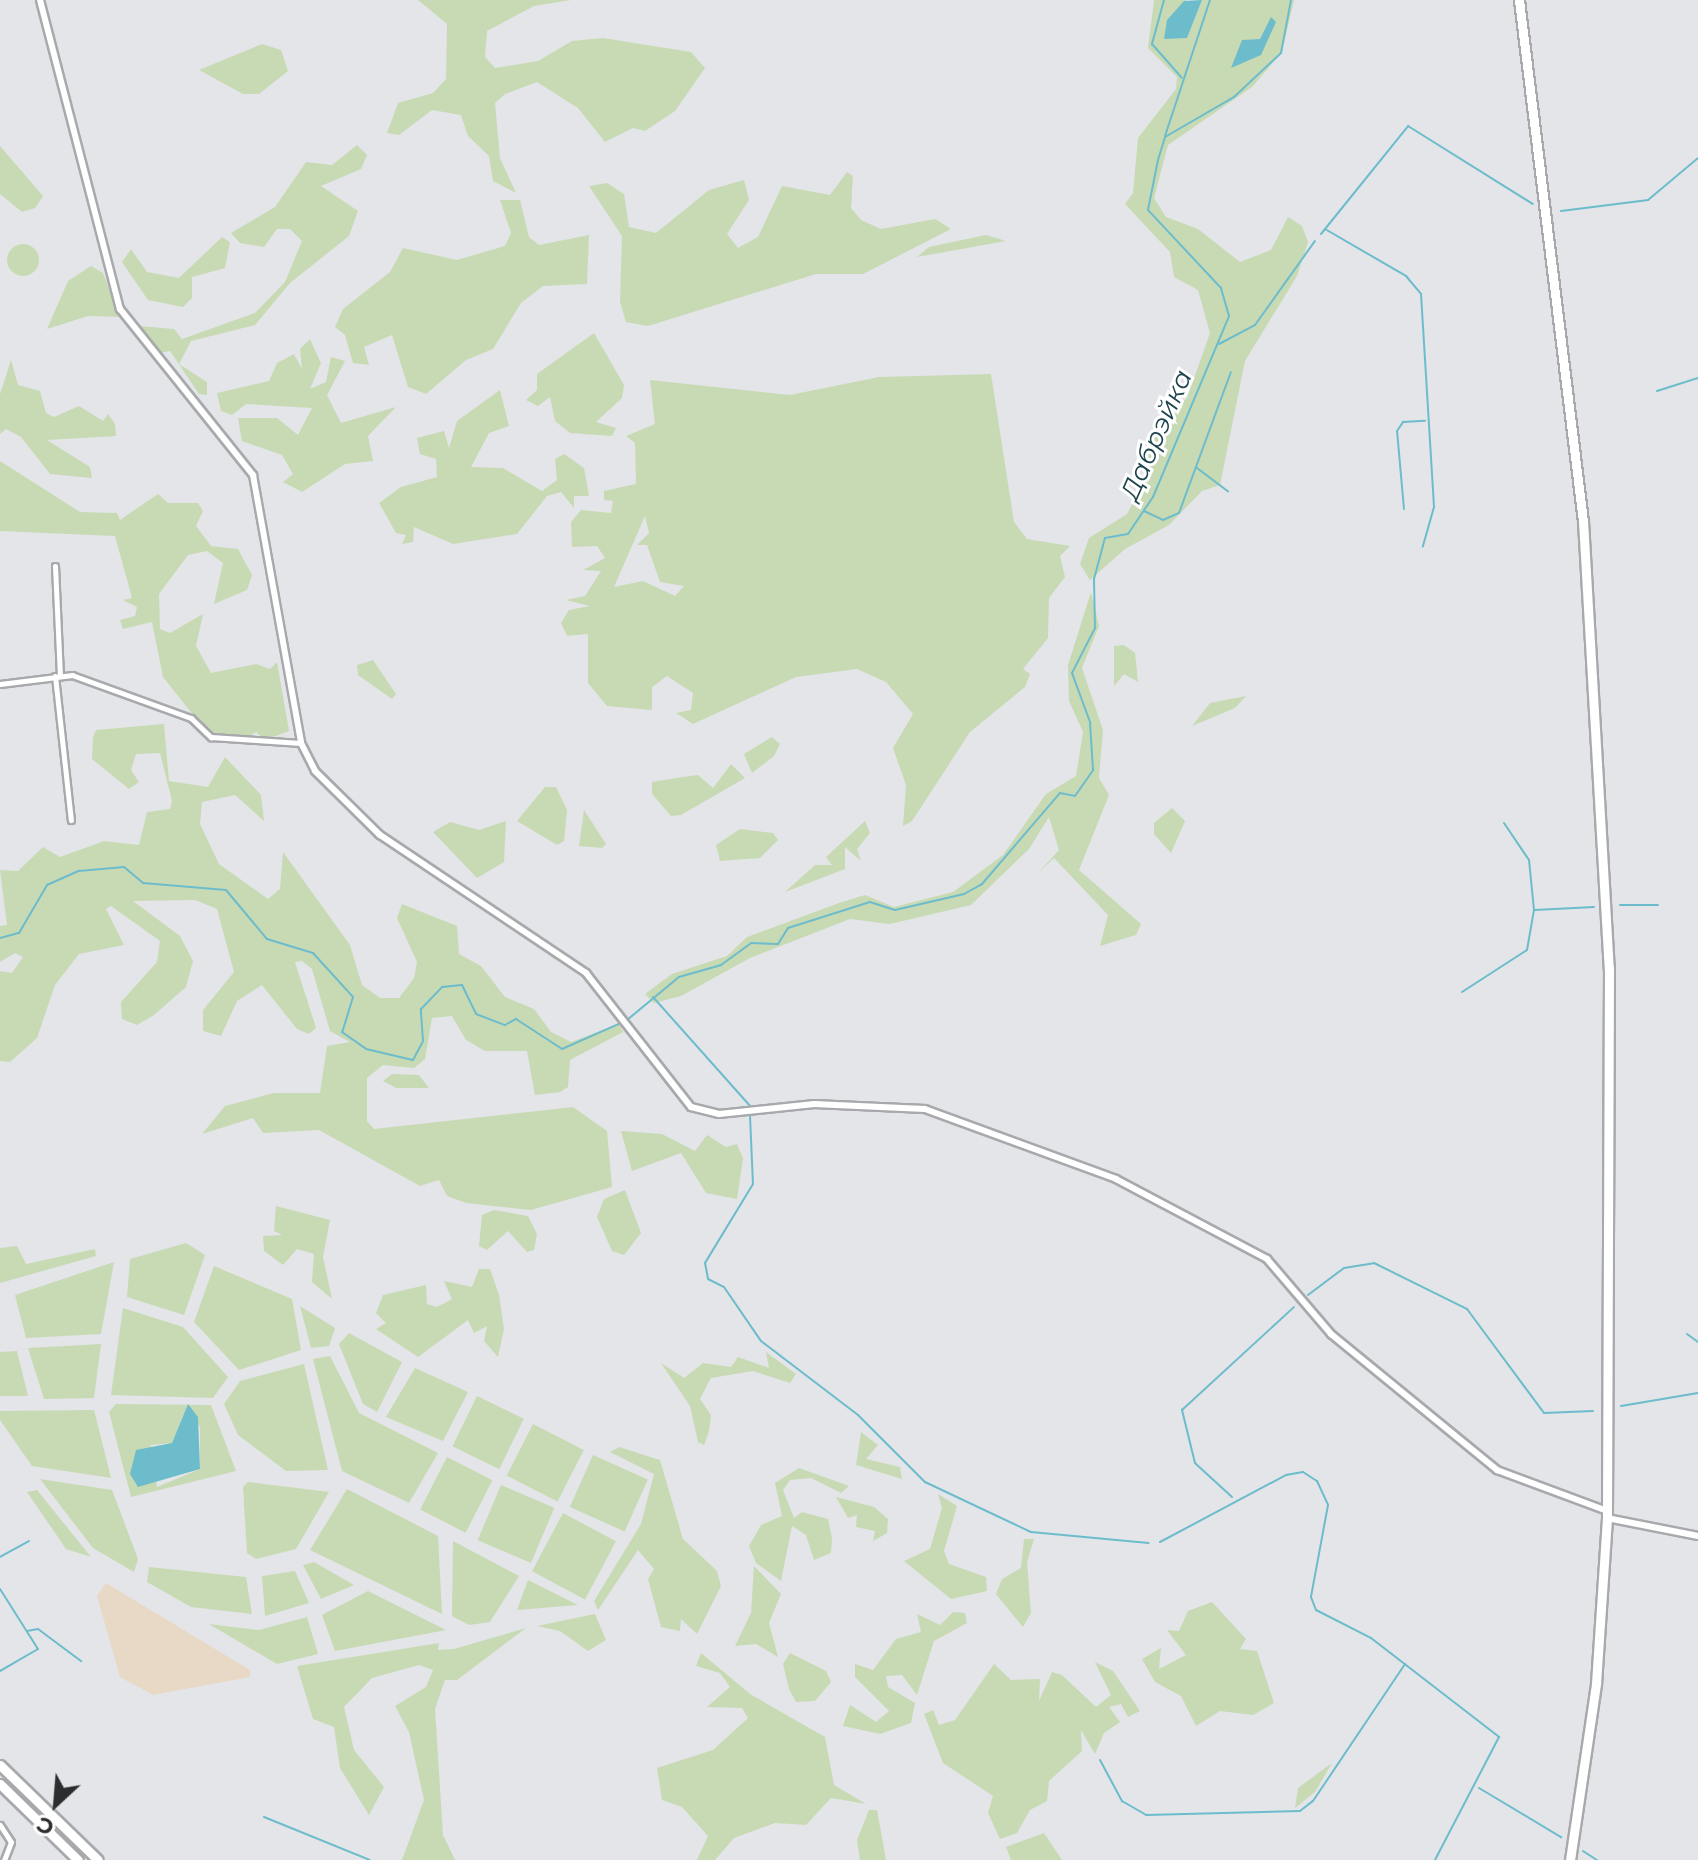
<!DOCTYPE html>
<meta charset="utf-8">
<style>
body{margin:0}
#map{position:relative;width:1698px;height:1860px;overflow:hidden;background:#e3e5e8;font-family:Montserrat,sans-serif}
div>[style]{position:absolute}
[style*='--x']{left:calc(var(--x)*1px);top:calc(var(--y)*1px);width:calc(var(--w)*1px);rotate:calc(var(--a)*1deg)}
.industrial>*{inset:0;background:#e7d9c6}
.green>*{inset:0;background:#c8dab4;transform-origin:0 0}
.round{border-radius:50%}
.water>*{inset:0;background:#6cbccc}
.stream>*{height:2px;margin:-1px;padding:0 1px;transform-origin:1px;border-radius:1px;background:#6cbccc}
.roads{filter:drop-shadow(2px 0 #a7a9ac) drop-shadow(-2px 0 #a7a9ac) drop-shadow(0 2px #a7a9ac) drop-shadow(0 -2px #a7a9ac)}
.minor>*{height:5px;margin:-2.5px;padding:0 2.5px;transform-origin:2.5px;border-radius:2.5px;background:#fff}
.tertiary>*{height:6px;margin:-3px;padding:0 3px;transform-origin:3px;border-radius:3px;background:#fff}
.trunk>*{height:9px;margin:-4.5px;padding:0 4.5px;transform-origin:4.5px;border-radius:4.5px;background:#fff}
span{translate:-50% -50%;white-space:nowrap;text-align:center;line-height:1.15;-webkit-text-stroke:6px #fff;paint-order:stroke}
.water-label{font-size:26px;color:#1e444c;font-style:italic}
.north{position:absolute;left:16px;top:1764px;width:80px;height:80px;-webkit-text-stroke:6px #fff;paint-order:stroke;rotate:206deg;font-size:22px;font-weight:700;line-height:32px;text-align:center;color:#2c2d2e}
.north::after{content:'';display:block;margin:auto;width:28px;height:36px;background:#2c2d2e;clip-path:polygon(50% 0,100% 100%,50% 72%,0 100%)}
</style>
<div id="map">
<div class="industrial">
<div style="clip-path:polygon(106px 1583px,250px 1670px,250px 1677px,153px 1695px,120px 1677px,97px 1596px)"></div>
</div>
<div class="green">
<div style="clip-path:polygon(418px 0,571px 0,534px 6px,487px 31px,485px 57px,495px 68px,538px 61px,572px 41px,603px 38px,691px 52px,705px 68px,675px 111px,645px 131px,633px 128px,605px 142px,578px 108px,537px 82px,505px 94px,495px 103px,500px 158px,516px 193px,493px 181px,489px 156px,468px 136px,461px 115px,432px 110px,399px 135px,387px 133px,398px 103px,433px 93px,446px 79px,447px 24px)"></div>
<div style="clip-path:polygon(1154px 0,1186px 0,1179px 14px,1187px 38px,1202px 0,1294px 0,1282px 52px,1252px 87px,1168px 145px,1154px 198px,1166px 217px,1198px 229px,1240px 262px,1271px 250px,1288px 217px,1302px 226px,1308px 242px,1297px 276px,1245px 361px,1220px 485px,1202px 491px,1169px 525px,1125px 549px,1090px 580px,1080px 564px,1089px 538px,1127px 514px,1144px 483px,1154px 425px,1187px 398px,1210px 333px,1198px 290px,1174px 277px,1170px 252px,1125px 204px,1133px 193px,1138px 138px,1176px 89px,1177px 77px,1148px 48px)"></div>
<div style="clip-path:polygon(262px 44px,281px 50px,288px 71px,259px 94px,243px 94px,199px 70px)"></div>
<div style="clip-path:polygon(357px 145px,367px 155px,361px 169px,321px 186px,358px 211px,349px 236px,290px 283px,255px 325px,191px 341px,179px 364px,207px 382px,207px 395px,199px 394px,170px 351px,160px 353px,139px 326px,174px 329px,182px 339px,255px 313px,285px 282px,302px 241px,290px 229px,277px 229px,264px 247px,240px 243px,231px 233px,275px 207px,306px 162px,332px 165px)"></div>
<div style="clip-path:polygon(0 146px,43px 196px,35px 208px,22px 212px,0 194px)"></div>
<div style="clip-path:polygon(847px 172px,853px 176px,851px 208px,861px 220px,881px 229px,935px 219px,951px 229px,863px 274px,816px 274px,648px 326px,626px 322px,620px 302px,622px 236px,589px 186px,607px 183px,624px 194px,629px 227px,656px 233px,709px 190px,744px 180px,749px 200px,727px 234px,738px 248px,758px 237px,782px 186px,830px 195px)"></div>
<div style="clip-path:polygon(500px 200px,520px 200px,529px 237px,539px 245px,589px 235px,587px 284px,543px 286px,521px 303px,493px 349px,466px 360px,426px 394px,408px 387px,392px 335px,364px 347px,369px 365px,353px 363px,345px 335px,335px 327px,343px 309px,390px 272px,403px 248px,457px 260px,505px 246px,511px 233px)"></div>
<div style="clip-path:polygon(986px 235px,1006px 241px,917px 257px,929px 247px)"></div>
<div style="clip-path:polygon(222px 237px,230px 242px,225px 268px,192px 277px,192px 298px,183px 307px,148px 300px,122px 262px,131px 249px,147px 272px,179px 278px)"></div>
<div class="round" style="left:7px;top:244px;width:32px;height:32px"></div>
<div style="clip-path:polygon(91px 266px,103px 273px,120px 317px,88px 316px,47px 329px,68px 281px)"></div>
<div style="clip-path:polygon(594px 333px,624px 385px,622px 398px,596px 422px,616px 428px,612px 436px,570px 433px,555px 421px,550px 397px,538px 406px,526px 400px,537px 390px,537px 374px)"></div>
<div style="clip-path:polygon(310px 339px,321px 363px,310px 389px,326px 382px,331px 357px,345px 361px,327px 395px,341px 423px,396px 407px,368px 436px,373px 461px,345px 464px,302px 492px,283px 482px,293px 474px,282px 455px,242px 441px,238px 418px,277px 418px,298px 435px,312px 408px,246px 404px,232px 415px,221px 411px,217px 393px,269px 381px,277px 363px,294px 354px,302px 369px,300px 349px)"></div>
<div style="clip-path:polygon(11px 360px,18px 385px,40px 391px,46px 413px,54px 417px,79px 406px,103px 421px,108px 414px,115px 424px,116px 436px,47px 440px,90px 467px,92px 478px,50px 474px,21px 437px,6px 429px,0 434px,0 394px)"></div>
<div style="clip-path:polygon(evenodd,991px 374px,1014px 522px,1027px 539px,1070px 546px,1060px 556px,1065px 577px,1049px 598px,1048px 638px,1023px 669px,1030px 674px,1025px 687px,970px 732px,912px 821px,903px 826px,906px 785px,893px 748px,913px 714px,886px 682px,857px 669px,796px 677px,693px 724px,676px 713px,691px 710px,693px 693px,667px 676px,652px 687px,652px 710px,607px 706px,588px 683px,588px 634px,567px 636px,561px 623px,569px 610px,590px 606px,566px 600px,585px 596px,601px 571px,583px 570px,605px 558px,597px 546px,572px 547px,571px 522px,581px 510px,611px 513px,613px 501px,604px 500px,604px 491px,636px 484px,635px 443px,626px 436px,655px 424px,650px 380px,790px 395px,879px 377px,991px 374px,645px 516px,649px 533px,637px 545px,647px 545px,660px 582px,684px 586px,675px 596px,643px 581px,614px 587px,645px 516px)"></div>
<div style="clip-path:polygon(500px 390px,509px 426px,489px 433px,471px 467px,503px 468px,542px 491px,557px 480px,555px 459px,564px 454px,584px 468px,589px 496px,574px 496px,574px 508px,561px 492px,547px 496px,517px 534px,453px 544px,414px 527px,413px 542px,402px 544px,406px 535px,396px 533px,379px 503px,401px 487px,437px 477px,436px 459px,420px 454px,417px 438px,444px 431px,449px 448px,457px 421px)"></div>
<div style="clip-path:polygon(0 461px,80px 512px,117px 513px,120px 520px,158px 494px,168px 503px,198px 503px,203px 511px,196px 526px,211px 546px,238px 549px,252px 575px,247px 590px,214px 604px,223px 563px,207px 551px,188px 555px,159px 594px,160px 629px,170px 633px,203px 614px,196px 646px,211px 673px,256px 664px,270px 669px,277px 662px,289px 731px,265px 740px,256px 732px,244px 739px,211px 734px,202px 726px,163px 677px,152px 622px,123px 629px,120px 620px,135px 616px,137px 607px,123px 600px,132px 598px,115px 536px,0 531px)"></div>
<div style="clip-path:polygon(1091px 592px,1099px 626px,1082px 668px,1103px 730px,1099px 778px,1109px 795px,1079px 870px,1141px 924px,1136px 935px,1100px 946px,1108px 915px,1054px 858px,1039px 872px,1059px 850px,1049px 817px,1029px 849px,971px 905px,890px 924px,850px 919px,750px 958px,681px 996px,654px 1003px,645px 994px,672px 974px,727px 956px,747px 937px,839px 903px,865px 895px,894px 907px,953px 892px,1003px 855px,1046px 794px,1076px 776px,1083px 732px,1069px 701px,1068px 665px)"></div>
<div style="clip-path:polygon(1124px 645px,1135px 653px,1138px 682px,1124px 674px,1114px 686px,1114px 646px)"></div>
<div style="clip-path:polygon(373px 660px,396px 694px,392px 699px,358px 675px,357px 665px)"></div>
<div style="clip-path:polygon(1246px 696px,1235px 708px,1192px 726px,1210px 703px)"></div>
<div style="clip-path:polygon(164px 724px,169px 781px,208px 787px,225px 757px,261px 795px,264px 821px,235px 795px,202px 802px,200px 824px,219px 864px,268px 899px,280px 889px,283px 852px,350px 945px,362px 985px,380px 998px,399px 998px,414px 978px,417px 962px,397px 918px,402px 904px,457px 926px,459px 954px,481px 966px,505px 997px,534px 1009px,551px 1032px,571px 1042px,619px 1024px,623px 1032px,570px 1060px,568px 1087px,560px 1092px,535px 1095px,527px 1051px,485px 1051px,466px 1040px,452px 1016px,432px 1018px,425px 1059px,414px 1068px,383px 1065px,367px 1078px,367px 1121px,374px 1129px,573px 1107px,607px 1131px,612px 1187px,531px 1210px,466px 1203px,447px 1196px,439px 1180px,420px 1186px,319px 1130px,263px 1133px,253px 1118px,202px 1134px,225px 1106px,274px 1093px,320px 1093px,327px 1046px,350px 1042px,330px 1031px,312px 969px,302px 961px,295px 962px,316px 1028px,309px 1034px,297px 1029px,262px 985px,237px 1001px,221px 1036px,203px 1031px,203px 1010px,234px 972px,217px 909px,195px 900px,133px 901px,180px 936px,193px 961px,186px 987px,154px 1015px,137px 1025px,122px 1019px,121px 1002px,157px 962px,160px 941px,111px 906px,106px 909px,124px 945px,79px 954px,55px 985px,37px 1038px,10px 1062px,0 1061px,0 971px,12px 973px,23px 957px,15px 953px,0 962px,0 926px,7px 925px,0 870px,18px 871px,43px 847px,60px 857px,104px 841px,139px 845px,147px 812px,170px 809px,172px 801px,160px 753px,136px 754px,131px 770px,139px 782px,129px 789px,92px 759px,93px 737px,96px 730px)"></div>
<div style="clip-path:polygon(772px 737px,780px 744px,774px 756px,752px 773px,744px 754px)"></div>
<div style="clip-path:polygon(731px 764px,745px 778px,681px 815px,671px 816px,652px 794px,652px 782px,683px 777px,698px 775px,713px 788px)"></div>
<div style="clip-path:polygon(545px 787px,556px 787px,567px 810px,564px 841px,557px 845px,517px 821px)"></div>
<div style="clip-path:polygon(1172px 808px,1185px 821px,1171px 853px,1154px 834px,1154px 823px)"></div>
<div style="clip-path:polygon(584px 810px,606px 844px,602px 848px,579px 846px)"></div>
<div style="clip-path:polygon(506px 821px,504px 862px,477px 878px,433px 832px,450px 822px,479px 830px)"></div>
<div style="clip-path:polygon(865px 821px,870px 833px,857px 849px,861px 861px,845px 847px,845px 869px,785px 892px,815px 865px,832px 865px,826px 857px)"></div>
<div style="clip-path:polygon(740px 829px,773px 833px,778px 840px,760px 858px,720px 861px,716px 845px)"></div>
<div style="clip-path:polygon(392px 1074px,419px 1075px,429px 1088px,396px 1088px,383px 1081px)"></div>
<div style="clip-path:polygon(621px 1131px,662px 1134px,695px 1151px,707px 1135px,726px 1147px,737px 1144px,743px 1158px,737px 1199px,706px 1193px,681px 1153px,632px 1171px)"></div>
<div style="clip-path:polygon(625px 1190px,641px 1233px,624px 1255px,612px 1251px,597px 1217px,604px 1199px)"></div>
<div style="clip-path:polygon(276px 1206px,330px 1220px,323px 1257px,332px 1299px,312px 1282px,314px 1254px,297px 1249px,283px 1265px,264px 1251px,263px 1236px,282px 1235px,274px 1231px)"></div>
<div style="clip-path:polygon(494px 1210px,528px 1216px,537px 1234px,534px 1250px,527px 1252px,508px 1231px,487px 1250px,479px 1246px,482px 1215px)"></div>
<div style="clip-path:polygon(186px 1243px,205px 1255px,184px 1315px,127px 1297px,130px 1259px)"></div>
<div style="clip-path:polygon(17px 1246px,26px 1264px,95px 1249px,96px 1256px,0 1283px,0 1248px)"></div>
<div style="clip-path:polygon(114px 1262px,101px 1334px,26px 1338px,15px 1295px)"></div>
<div style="clip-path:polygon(214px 1266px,292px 1299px,301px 1350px,239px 1370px,194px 1322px)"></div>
<div style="clip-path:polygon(479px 1269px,490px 1269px,499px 1295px,504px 1329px,498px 1357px,484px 1341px,487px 1326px,474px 1333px,468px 1320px,418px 1357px,376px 1329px,386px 1323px,376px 1313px,383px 1295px,426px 1285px,427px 1304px,437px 1307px,452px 1299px,444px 1281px,472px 1287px)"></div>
<div style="clip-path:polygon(300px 1306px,335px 1328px,329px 1346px,311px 1348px)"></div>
<div style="clip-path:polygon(123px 1308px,183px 1327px,228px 1377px,213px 1398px,111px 1395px)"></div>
<div style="clip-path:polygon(349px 1333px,402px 1362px,377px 1412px,363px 1404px,339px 1344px)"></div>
<div style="clip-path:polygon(101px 1344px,94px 1398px,44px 1399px,28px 1348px)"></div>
<div style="clip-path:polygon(17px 1351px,28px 1396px,0 1396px,0 1352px)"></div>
<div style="clip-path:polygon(766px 1352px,796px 1374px,790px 1383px,753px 1371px,711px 1378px,700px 1399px,711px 1415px,709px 1431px,704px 1445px,698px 1442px,690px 1406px,661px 1363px,684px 1378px,703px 1363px,731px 1367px,738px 1357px,769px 1368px)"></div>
<div style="clip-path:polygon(330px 1356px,359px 1413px,438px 1453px,409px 1503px,342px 1471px,313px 1359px)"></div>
<div style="clip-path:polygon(304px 1364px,328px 1470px,286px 1471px,238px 1435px,224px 1404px,240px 1381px)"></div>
<div style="clip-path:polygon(415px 1368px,468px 1392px,443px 1441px,386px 1417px)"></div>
<div style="left:477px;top:1396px;width:52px;height:56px;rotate:26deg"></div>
<div style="clip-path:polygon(evenodd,116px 1404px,211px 1405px,236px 1471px,131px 1497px,109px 1412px,116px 1404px,188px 1404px,200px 1427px,200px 1469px,157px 1487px,151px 1445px,172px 1443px,188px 1404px)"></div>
<div style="clip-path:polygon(94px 1410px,111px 1478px,32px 1466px,0 1420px,0 1411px)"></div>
<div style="left:533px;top:1424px;width:57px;height:58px;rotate:27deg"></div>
<div style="clip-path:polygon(861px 1432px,878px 1445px,866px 1459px,900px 1467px,902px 1479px,856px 1465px)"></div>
<div style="clip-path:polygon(619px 1447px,660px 1460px,683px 1539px,717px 1571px,721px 1586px,697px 1634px,681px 1619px,680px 1631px,661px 1627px,648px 1579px,654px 1569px,638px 1550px,598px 1610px,594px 1601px,641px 1524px,654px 1474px,610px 1452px)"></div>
<div style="left:593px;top:1455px;width:60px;height:57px;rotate:24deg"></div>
<div style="left:447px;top:1457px;width:51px;height:59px;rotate:27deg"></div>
<div style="clip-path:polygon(799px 1468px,849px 1486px,841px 1493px,811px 1478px,790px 1480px,783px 1490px,794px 1518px,802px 1512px,828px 1519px,832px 1538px,831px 1553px,814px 1560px,806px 1535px,792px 1526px,781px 1581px,756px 1563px,749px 1546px,761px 1525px,782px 1516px,775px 1483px)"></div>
<div style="clip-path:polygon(40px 1479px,112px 1490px,138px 1559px,134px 1572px,93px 1548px)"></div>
<div style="clip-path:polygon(248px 1482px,329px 1492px,296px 1549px,256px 1559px,247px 1553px,243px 1487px)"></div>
<div style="left:501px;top:1485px;width:58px;height:60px;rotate:23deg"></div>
<div style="clip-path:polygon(347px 1489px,438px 1536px,442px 1614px,310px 1550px)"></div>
<div style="clip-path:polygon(37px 1490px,91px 1557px,66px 1549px,27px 1492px)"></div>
<div style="clip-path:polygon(938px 1494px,957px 1506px,944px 1551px,949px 1564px,986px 1577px,987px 1591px,951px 1599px,904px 1561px,930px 1549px,942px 1508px)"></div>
<div style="clip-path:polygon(836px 1497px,874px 1507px,888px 1519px,887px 1533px,873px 1541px,875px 1531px,856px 1527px,857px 1515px,848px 1518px)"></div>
<div style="left:563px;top:1513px;width:60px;height:66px;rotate:28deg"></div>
<div style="clip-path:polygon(1024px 1539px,1034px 1539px,1027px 1562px,1031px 1613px,1023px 1627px,996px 1594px,1002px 1579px,1021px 1568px)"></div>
<div style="clip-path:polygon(453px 1541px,519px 1576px,490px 1622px,469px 1625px,452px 1616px)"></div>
<div style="clip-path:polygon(314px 1562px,354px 1585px,321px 1599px,303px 1565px)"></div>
<div style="clip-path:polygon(754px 1566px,781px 1594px,769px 1623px,778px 1657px,756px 1644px,735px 1646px,751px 1613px)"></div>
<div style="clip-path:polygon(149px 1567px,246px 1577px,252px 1614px,191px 1607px,147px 1582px)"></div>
<div style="clip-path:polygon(295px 1571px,309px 1603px,265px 1616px,262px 1576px)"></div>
<div style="clip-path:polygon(528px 1580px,578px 1605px,517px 1610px)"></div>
<div style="clip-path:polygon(368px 1591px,446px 1630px,335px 1651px,322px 1615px)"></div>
<div style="clip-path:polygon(1212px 1602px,1246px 1639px,1240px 1649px,1257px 1651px,1274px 1703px,1253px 1715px,1220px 1711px,1196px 1726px,1181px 1696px,1155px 1682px,1142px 1659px,1161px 1648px,1159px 1669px,1186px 1655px,1167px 1630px,1179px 1631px,1188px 1611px)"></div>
<div style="clip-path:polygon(953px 1612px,965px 1613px,967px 1623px,934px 1641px,917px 1695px,902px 1675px,886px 1676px,888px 1687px,915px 1703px,911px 1723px,880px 1734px,843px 1726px,850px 1705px,876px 1722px,889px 1711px,855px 1677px,855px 1664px,873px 1670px,896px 1639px,921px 1632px,917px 1614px,940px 1625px)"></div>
<div style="clip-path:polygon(595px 1614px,606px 1640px,588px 1651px,560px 1631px,537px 1626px)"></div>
<div style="clip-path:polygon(307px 1617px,318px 1654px,277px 1664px,209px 1624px,259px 1630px)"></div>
<div style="clip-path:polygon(526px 1628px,457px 1680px,445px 1680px,435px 1709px,443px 1835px,455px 1860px,402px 1860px,424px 1800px,409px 1732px,395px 1706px,426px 1687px,433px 1670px,419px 1665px,372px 1678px,344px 1707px,354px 1750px,384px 1787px,369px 1815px,340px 1768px,334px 1727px,313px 1719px,297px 1666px,439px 1643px,438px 1650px,454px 1649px)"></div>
<div style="clip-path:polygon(701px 1653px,750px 1694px,825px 1737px,834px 1785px,866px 1804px,831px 1798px,806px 1825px,775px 1823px,734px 1838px,715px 1860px,697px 1860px,708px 1836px,682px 1807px,662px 1800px,657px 1768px,713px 1750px,748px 1718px,742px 1708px,707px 1707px,730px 1687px,720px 1673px,696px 1666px)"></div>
<div style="clip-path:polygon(790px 1653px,826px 1671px,831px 1682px,815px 1701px,796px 1702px,789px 1689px,783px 1664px)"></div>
<div style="clip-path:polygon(1095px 1662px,1113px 1671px,1140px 1711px,1128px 1717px,1121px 1704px,1109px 1707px,1120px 1722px,1104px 1733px,1095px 1754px,1081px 1730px,1082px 1751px,1049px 1781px,1047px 1801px,1030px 1810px,1017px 1833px,1000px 1839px,988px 1813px,993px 1796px,943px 1763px,924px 1714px,933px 1710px,939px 1725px,955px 1720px,994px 1664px,1011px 1680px,1040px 1679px,1039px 1701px,1052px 1672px,1062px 1675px,1096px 1707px,1111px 1695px)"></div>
<div style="clip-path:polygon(1332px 1763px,1315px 1792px,1295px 1808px,1298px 1788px)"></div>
<div style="clip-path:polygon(869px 1810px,877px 1810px,886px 1860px,860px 1860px,857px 1840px)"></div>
<div style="clip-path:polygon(1044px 1833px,1062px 1860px,1011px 1860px,1006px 1847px)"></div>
</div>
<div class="water">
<div style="clip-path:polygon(1202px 0,1187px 38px,1164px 39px,1167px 20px,1184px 1px)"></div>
<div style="clip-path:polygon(1271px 17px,1276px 22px,1261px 55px,1231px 68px,1242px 40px,1260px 39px)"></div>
<div style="clip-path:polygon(188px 1404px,198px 1417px,200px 1469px,138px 1487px,130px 1474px,136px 1450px,172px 1443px)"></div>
</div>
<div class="stream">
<div style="--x:1164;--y:0;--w:46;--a:105.3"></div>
<div style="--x:1152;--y:44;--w:45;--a:48.6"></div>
<div style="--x:1165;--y:136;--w:143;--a:-71.7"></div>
<div style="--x:1561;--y:211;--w:88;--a:-7.2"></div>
<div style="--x:1648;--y:200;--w:65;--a:-40"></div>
<div style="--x:1325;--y:229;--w:94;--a:30.1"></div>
<div style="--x:1406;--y:276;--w:23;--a:50"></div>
<div style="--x:1421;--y:294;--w:213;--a:86.5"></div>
<div style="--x:1434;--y:507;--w:41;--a:105.8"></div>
<div style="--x:1321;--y:234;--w:139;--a:-51.1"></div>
<div style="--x:1408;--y:126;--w:147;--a:32"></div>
<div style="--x:1219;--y:344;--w:41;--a:-27.8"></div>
<div style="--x:1255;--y:325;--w:103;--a:-54.5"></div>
<div style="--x:1657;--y:391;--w:43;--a:-17.6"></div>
<div style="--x:1197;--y:468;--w:39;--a:37"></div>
<div style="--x:1404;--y:509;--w:78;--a:-95.1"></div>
<div style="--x:1397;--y:431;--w:11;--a:-56"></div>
<div style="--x:1403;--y:422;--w:22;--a:-3"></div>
<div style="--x:1144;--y:511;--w:21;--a:25"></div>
<div style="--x:1163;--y:520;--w:17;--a:-24"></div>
<div style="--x:1179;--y:513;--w:150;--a:-69.8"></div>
<div style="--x:1504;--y:823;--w:45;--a:56"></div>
<div style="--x:1529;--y:860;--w:50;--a:84.3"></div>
<div style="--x:1534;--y:910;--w:60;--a:-2.9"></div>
<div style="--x:1620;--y:905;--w:38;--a:0"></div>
<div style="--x:0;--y:938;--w:20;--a:-15"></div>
<div style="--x:19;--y:933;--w:56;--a:-59.7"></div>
<div style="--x:47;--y:885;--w:35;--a:-24"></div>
<div style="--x:79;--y:871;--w:45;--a:-5.1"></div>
<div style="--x:124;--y:867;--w:25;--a:40"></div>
<div style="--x:143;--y:883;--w:83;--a:4.8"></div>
<div style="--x:226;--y:890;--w:64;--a:50.1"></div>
<div style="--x:267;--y:939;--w:48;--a:16.9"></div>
<div style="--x:313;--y:953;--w:59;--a:47.7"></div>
<div style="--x:353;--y:997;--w:37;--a:107"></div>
<div style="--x:342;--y:1032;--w:29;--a:35"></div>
<div style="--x:366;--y:1049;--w:48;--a:13.2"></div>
<div style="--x:413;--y:1060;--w:21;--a:-62"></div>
<div style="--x:423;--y:1041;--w:32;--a:-94"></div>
<div style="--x:421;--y:1009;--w:30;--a:-46"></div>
<div style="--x:442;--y:987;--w:20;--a:-6"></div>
<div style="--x:462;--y:985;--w:32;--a:64"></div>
<div style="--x:476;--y:1014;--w:31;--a:21"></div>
<div style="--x:505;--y:1025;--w:13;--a:-29"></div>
<div style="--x:516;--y:1019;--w:55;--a:33.1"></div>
<div style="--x:562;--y:1049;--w:64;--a:-23.8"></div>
<div style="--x:1462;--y:992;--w:77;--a:-32.9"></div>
<div style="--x:1527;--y:950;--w:41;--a:-80.1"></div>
<div style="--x:653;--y:997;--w:146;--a:48.3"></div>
<div style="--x:627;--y:1020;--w:67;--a:-39.6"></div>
<div style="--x:679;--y:977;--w:44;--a:-15.9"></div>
<div style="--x:721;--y:965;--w:37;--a:-36"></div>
<div style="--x:751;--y:943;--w:27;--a:2"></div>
<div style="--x:778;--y:944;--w:19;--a:-58"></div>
<div style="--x:788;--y:928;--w:86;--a:-17.6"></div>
<div style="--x:870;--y:902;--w:26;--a:18"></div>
<div style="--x:895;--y:910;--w:71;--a:-13.1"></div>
<div style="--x:964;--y:894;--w:21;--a:-29"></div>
<div style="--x:982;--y:884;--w:120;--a:-49.4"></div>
<div style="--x:1060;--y:793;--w:15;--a:11"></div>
<div style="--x:1075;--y:796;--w:32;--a:-55"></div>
<div style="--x:1093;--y:770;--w:48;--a:-93.6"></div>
<div style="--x:1090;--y:722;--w:52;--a:-110.2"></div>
<div style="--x:1072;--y:673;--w:51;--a:-62.9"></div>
<div style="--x:1095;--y:628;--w:49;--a:-91.2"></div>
<div style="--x:1094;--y:579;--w:35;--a:-75"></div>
<div style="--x:1103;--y:545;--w:7;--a:-74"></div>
<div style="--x:1105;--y:538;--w:23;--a:-10"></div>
<div style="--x:1128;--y:534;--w:45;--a:-56"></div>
<div style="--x:1153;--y:497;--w:196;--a:-67.2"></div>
<div style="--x:1229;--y:316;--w:29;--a:-106"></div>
<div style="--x:1221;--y:288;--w:107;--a:-133.1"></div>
<div style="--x:1148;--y:210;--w:51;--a:-78.7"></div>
<div style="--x:1158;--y:160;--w:24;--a:-73"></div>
<div style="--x:1165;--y:137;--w:80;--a:-30.1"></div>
<div style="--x:1234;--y:97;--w:64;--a:-43.1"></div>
<div style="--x:1281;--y:53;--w:54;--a:-79.3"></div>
<div style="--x:750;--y:1116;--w:68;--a:87.5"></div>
<div style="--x:753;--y:1184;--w:92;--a:121.3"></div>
<div style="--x:705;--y:1263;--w:16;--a:79"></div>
<div style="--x:708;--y:1279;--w:18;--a:27"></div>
<div style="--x:724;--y:1287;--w:65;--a:55.6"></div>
<div style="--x:761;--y:1341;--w:122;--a:37.3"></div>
<div style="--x:858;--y:1415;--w:95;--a:45"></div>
<div style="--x:925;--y:1482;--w:117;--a:25.3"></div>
<div style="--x:1031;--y:1532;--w:118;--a:5.4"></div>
<div style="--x:1308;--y:1295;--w:45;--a:-36.9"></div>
<div style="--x:1344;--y:1268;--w:30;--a:-9"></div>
<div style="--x:1374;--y:1263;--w:104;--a:26.3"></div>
<div style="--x:1467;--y:1309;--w:129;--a:53.5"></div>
<div style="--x:1544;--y:1413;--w:49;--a:-2.3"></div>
<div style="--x:1687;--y:1334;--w:14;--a:36"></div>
<div style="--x:1621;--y:1406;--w:78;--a:-9.6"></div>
<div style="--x:1232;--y:1497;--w:50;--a:-137.4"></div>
<div style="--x:1195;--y:1463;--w:55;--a:-103.8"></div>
<div style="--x:1182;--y:1410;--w:152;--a:-42.6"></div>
<div style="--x:1160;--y:1542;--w:143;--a:-28"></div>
<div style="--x:1286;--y:1475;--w:17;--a:-10"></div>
<div style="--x:1303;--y:1472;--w:17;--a:33"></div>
<div style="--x:1317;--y:1481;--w:26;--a:65"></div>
<div style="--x:1328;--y:1505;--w:94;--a:100.5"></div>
<div style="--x:1311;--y:1597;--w:14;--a:69"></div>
<div style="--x:1316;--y:1610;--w:62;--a:27"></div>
<div style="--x:1371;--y:1638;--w:162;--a:37.7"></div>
<div style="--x:1499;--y:1737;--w:139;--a:117.5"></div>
<div style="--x:0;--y:1557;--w:33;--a:-29"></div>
<div style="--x:0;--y:1589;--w:71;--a:57.7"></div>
<div style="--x:38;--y:1649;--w:44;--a:149.9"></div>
<div style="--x:27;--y:1631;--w:11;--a:-10"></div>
<div style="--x:38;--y:1629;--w:54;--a:36.7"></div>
<div style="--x:1100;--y:1760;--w:47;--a:61.8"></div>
<div style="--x:1122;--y:1801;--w:28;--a:30"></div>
<div style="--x:1146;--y:1815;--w:154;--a:-1.5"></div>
<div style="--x:1300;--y:1811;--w:16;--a:-38"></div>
<div style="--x:1313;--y:1801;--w:165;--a:-56.1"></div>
<div style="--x:1479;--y:1788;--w:96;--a:30.9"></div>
<div style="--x:264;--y:1817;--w:114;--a:22.1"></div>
<div style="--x:1583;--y:1851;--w:17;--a:33"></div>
</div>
<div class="roads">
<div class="minor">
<div style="--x:55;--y:566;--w:109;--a:87.4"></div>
<div style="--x:55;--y:676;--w:145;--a:83.7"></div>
<div style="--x:0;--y:684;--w:73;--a:-7.1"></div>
<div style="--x:72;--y:675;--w:127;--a:19.9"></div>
<div style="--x:191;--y:718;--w:28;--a:44"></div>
<div style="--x:211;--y:737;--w:90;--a:3.8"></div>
<div style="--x:0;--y:1825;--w:20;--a:57"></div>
<div style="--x:11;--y:1842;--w:19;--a:111"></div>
</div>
<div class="tertiary">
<div style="--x:40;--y:0;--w:319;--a:75.5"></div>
<div style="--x:120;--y:309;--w:213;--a:51.3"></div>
<div style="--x:253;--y:475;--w:272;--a:79.8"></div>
<div style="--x:301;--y:743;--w:31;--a:63"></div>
<div style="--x:315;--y:771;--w:91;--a:44.6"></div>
<div style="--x:380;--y:835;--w:248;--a:33.8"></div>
<div style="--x:586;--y:973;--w:170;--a:51.9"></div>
<div style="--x:691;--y:1107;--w:29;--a:14"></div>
<div style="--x:719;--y:1114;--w:96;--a:-6"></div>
<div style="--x:814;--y:1104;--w:111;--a:2.6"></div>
<div style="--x:925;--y:1109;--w:203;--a:20.1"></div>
<div style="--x:1116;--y:1179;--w:171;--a:27.9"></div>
<div style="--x:1267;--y:1259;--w:99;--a:49.5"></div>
<div style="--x:1331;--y:1334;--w:215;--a:39.3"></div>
<div style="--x:1497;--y:1470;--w:117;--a:20.4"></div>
<div style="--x:1607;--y:1518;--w:93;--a:11.2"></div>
</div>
<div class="trunk">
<div style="--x:1519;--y:0;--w:525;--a:83"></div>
<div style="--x:1583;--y:521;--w:448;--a:86.7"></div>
<div style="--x:1609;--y:968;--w:550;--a:90.21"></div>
<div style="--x:1607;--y:1518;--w:166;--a:93.8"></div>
<div style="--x:1596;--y:1684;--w:178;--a:98.4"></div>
<div style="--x:0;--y:1765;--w:136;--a:44.1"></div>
<div style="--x:0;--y:1784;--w:109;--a:44.3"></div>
</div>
</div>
<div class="water-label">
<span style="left:1157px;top:435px;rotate:-66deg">Дабрэйка</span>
</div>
<div class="north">С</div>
</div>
